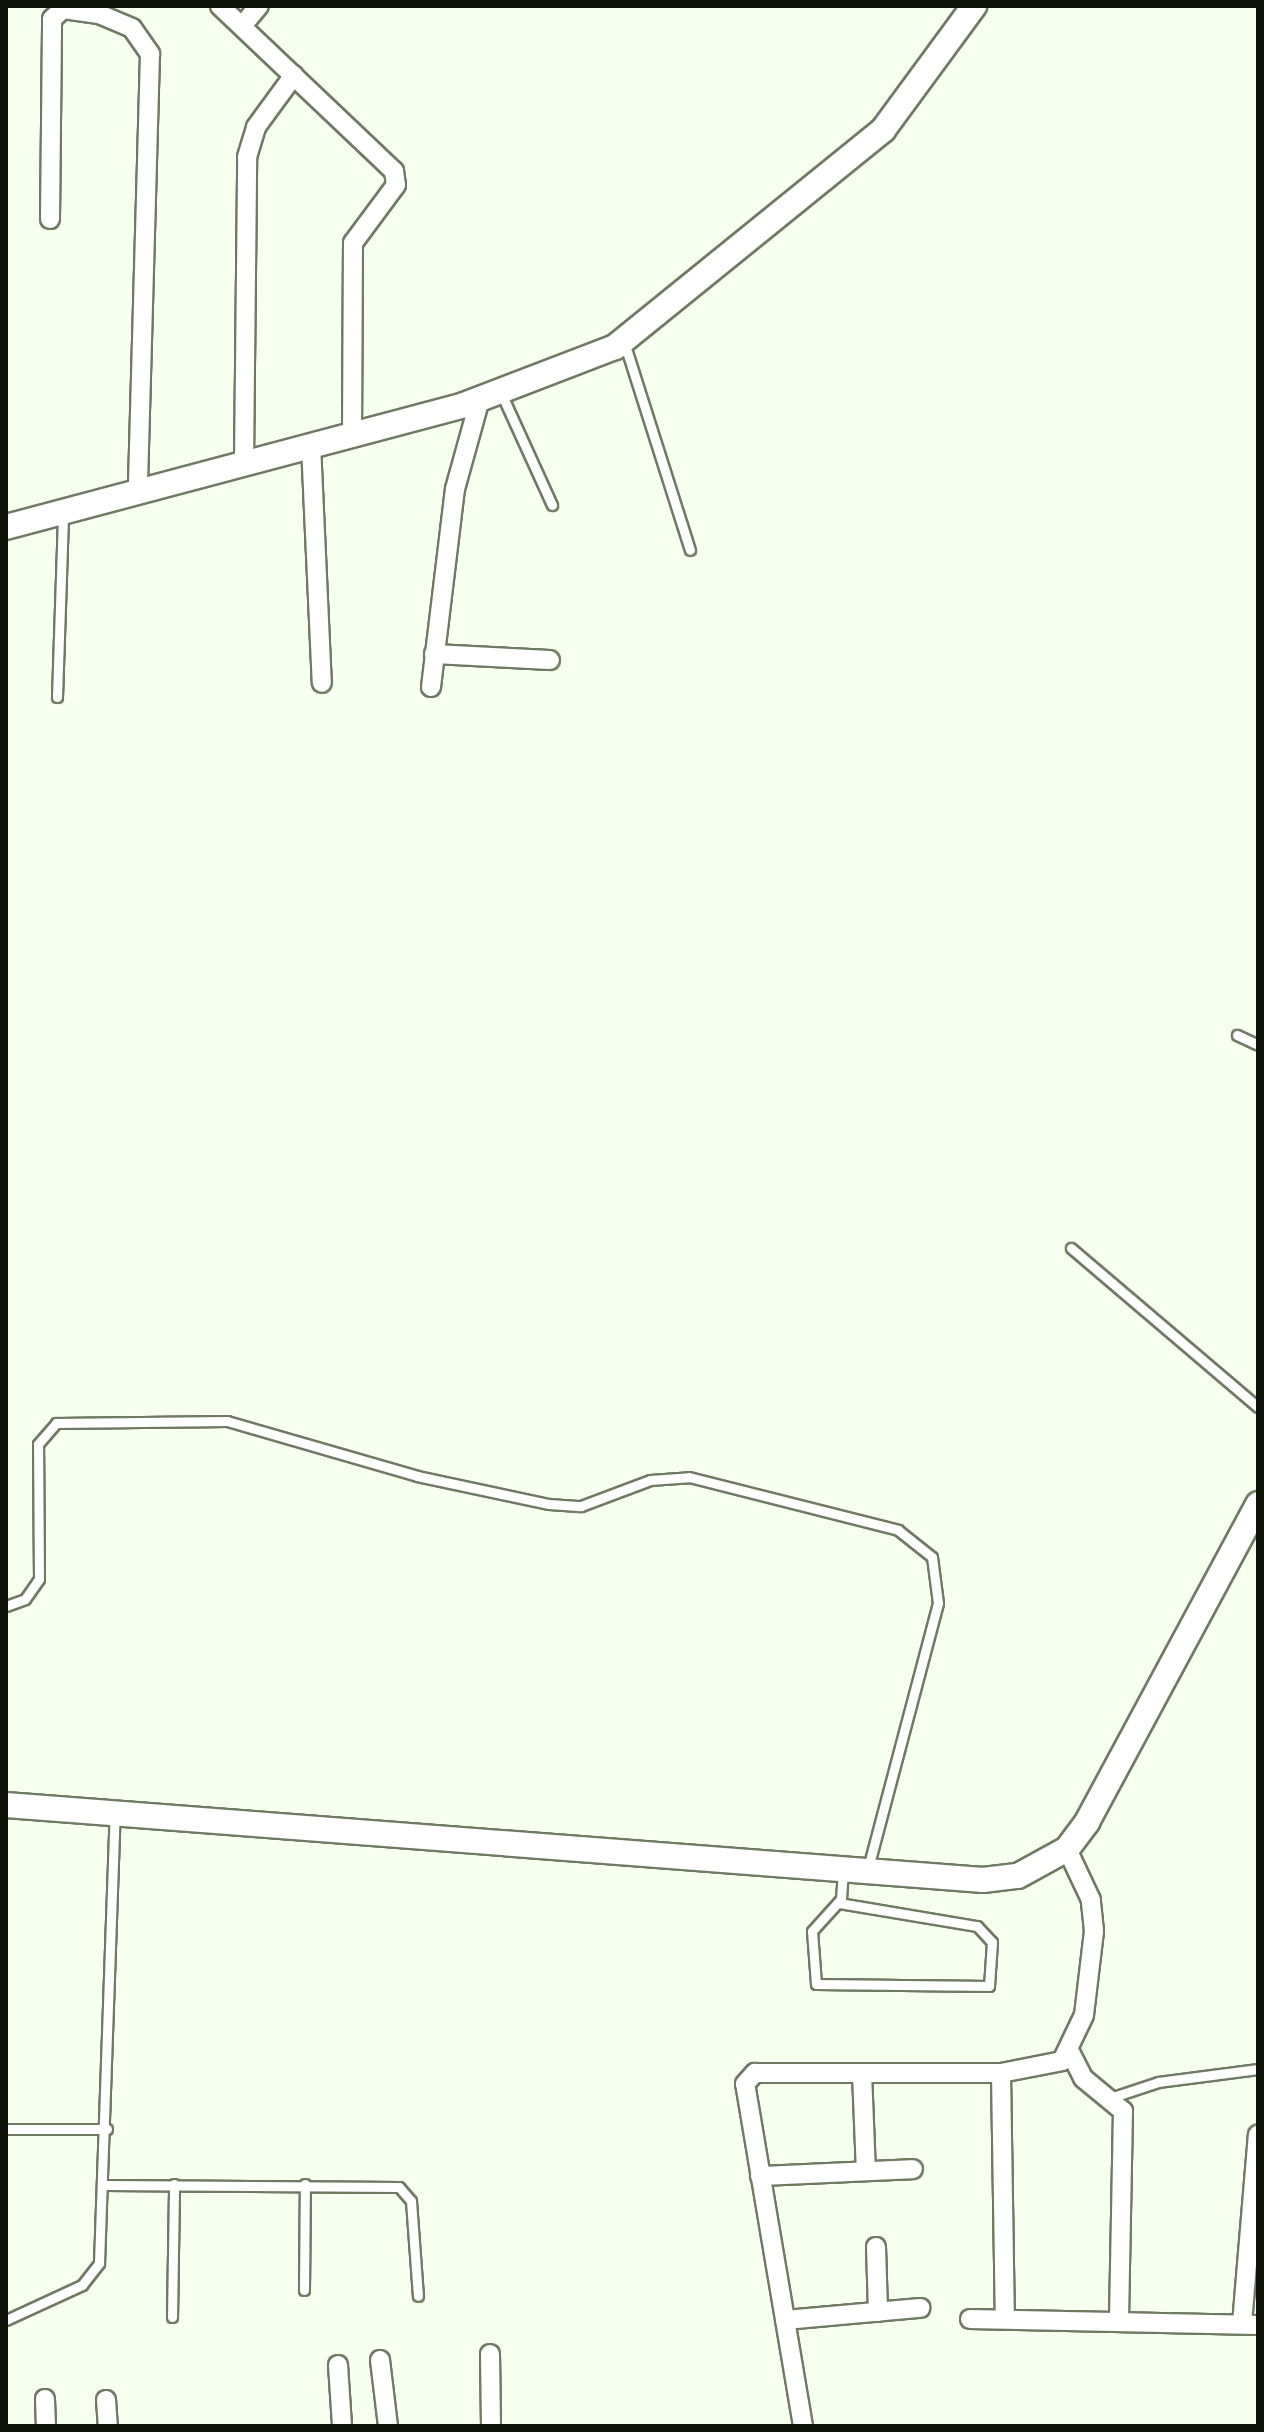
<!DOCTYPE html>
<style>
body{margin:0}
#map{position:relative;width:1264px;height:2432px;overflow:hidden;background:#f7ffef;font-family:Ubuntu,sans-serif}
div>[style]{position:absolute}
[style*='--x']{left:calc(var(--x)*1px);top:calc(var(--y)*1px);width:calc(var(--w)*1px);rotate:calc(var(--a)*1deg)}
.roads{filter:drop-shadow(2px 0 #6f7a63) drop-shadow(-2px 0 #6f7a63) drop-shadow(0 2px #6f7a63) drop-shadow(0 -2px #6f7a63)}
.service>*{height:9px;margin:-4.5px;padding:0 4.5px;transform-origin:4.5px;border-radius:4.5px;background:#fff}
.minor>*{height:18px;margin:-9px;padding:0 9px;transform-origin:9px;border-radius:9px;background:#fff}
.tertiary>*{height:24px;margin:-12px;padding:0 12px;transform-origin:12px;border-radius:12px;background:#fff}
span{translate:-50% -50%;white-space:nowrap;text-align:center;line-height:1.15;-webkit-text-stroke:6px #f7ffef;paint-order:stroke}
.frame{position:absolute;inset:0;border:8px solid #0f130a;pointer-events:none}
</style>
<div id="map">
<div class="roads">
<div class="service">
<div style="--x:624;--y:342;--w:218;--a:72.4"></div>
<div style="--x:501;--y:393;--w:123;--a:65.5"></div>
<div style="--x:57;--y:697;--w:182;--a:-88.1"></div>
<div style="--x:1237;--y:1035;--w:23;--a:25"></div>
<div style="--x:1071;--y:1248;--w:245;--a:40.4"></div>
<div style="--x:6;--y:1606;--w:20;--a:-20"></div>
<div style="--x:25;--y:1599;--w:24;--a:-55"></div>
<div style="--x:39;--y:1579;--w:135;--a:-90.4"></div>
<div style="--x:38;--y:1444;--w:28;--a:-49"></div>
<div style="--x:56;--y:1423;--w:171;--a:-0.7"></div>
<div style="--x:227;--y:1421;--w:198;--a:16.1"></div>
<div style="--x:417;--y:1476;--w:135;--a:12"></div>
<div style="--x:549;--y:1504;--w:32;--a:4"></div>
<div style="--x:581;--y:1506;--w:74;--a:-20.6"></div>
<div style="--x:650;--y:1480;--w:39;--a:-4"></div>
<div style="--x:689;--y:1477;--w:216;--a:14.2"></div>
<div style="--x:898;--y:1530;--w:43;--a:38.5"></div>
<div style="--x:932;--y:1557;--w:46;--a:82.6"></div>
<div style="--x:938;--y:1603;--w:274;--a:104.8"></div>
<div style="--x:839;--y:1903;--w:140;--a:9.5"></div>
<div style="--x:977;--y:1926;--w:22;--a:47"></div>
<div style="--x:992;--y:1942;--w:44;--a:93.9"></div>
<div style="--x:989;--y:1986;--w:173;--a:-179.3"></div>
<div style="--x:816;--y:1984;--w:53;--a:-94.3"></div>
<div style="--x:812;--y:1931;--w:43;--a:-47.8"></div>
<div style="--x:841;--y:1899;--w:30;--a:-86"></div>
<div style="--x:1113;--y:2097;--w:47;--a:-18.4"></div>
<div style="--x:1158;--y:2082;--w:101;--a:-7.4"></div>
<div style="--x:6;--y:2129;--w:101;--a:0"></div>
<div style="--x:105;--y:2185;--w:294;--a:0.4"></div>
<div style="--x:399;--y:2187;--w:18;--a:49"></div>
<div style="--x:411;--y:2201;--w:95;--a:85.8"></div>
<div style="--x:304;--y:2290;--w:106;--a:-89.5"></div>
<div style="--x:172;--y:2317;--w:133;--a:-89.1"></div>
<div style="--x:6;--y:2320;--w:84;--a:-24.7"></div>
<div style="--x:82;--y:2285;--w:28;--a:-52"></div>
<div style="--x:99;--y:2263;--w:447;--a:-88"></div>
</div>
<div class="minor">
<div style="--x:220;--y:6;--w:240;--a:43.5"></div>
<div style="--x:394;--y:171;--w:14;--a:82"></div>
<div style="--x:396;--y:185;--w:72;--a:126.6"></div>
<div style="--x:353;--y:243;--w:191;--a:90.3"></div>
<div style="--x:242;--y:26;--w:26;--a:-50"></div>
<div style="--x:50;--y:219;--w:200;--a:-89.4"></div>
<div style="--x:52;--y:19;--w:15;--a:-42"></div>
<div style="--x:63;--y:9;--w:36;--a:8"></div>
<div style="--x:99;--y:14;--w:36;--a:23"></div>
<div style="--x:132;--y:28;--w:32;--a:55"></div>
<div style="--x:150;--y:54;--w:438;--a:91.6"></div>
<div style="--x:311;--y:445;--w:238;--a:87.4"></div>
<div style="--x:244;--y:463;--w:306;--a:-89.4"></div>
<div style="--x:247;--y:157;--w:31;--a:-73"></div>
<div style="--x:256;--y:127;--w:64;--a:-53.8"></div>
<div style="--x:434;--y:654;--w:116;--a:3"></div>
<div style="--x:431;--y:687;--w:199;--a:-83.1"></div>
<div style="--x:455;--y:489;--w:93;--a:-74.5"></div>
<div style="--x:1070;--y:2052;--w:29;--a:63"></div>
<div style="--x:1083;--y:2078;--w:52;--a:39.5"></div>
<div style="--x:1123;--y:2111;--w:206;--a:91.1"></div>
<div style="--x:862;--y:2073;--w:98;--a:87.7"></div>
<div style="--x:1001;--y:2073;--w:245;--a:89.1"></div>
<div style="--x:760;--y:2176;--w:153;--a:-2.6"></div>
<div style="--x:876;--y:2247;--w:65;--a:88.2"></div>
<div style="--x:970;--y:2319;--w:288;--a:1.2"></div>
<div style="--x:785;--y:2320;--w:136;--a:-5.1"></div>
<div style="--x:1242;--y:2324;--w:190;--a:-85.2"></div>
<div style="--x:490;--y:2354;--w:72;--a:89.2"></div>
<div style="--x:380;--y:2360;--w:66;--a:83.1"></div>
<div style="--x:338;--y:2365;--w:61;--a:86.2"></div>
<div style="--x:45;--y:2399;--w:27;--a:88"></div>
<div style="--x:106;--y:2400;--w:26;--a:86"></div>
<div style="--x:803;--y:2426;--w:347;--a:-99.6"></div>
<div style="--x:745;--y:2084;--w:15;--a:-48"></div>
<div style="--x:755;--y:2073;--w:246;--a:0"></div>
<div style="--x:1001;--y:2073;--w:62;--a:-11.1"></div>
<div style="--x:1062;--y:2061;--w:51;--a:-64.4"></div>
<div style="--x:1084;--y:2015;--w:85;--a:-83.2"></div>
<div style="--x:1094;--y:1931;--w:31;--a:-96"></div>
<div style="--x:1091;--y:1900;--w:56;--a:-115.2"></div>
</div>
<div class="tertiary">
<div style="--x:6;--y:527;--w:474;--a:-14.9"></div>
<div style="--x:464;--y:405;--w:162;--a:-21"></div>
<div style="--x:615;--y:347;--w:345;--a:-39"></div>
<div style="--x:883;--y:130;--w:154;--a:-53.7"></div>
<div style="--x:6;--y:1805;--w:980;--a:4.39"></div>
<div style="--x:983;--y:1880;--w:35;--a:-7"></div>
<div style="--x:1018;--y:1876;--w:56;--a:-28.9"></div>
<div style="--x:1067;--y:1849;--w:34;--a:-53"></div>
<div style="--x:1087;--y:1822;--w:361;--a:-61.7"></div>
</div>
</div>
<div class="frame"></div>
</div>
